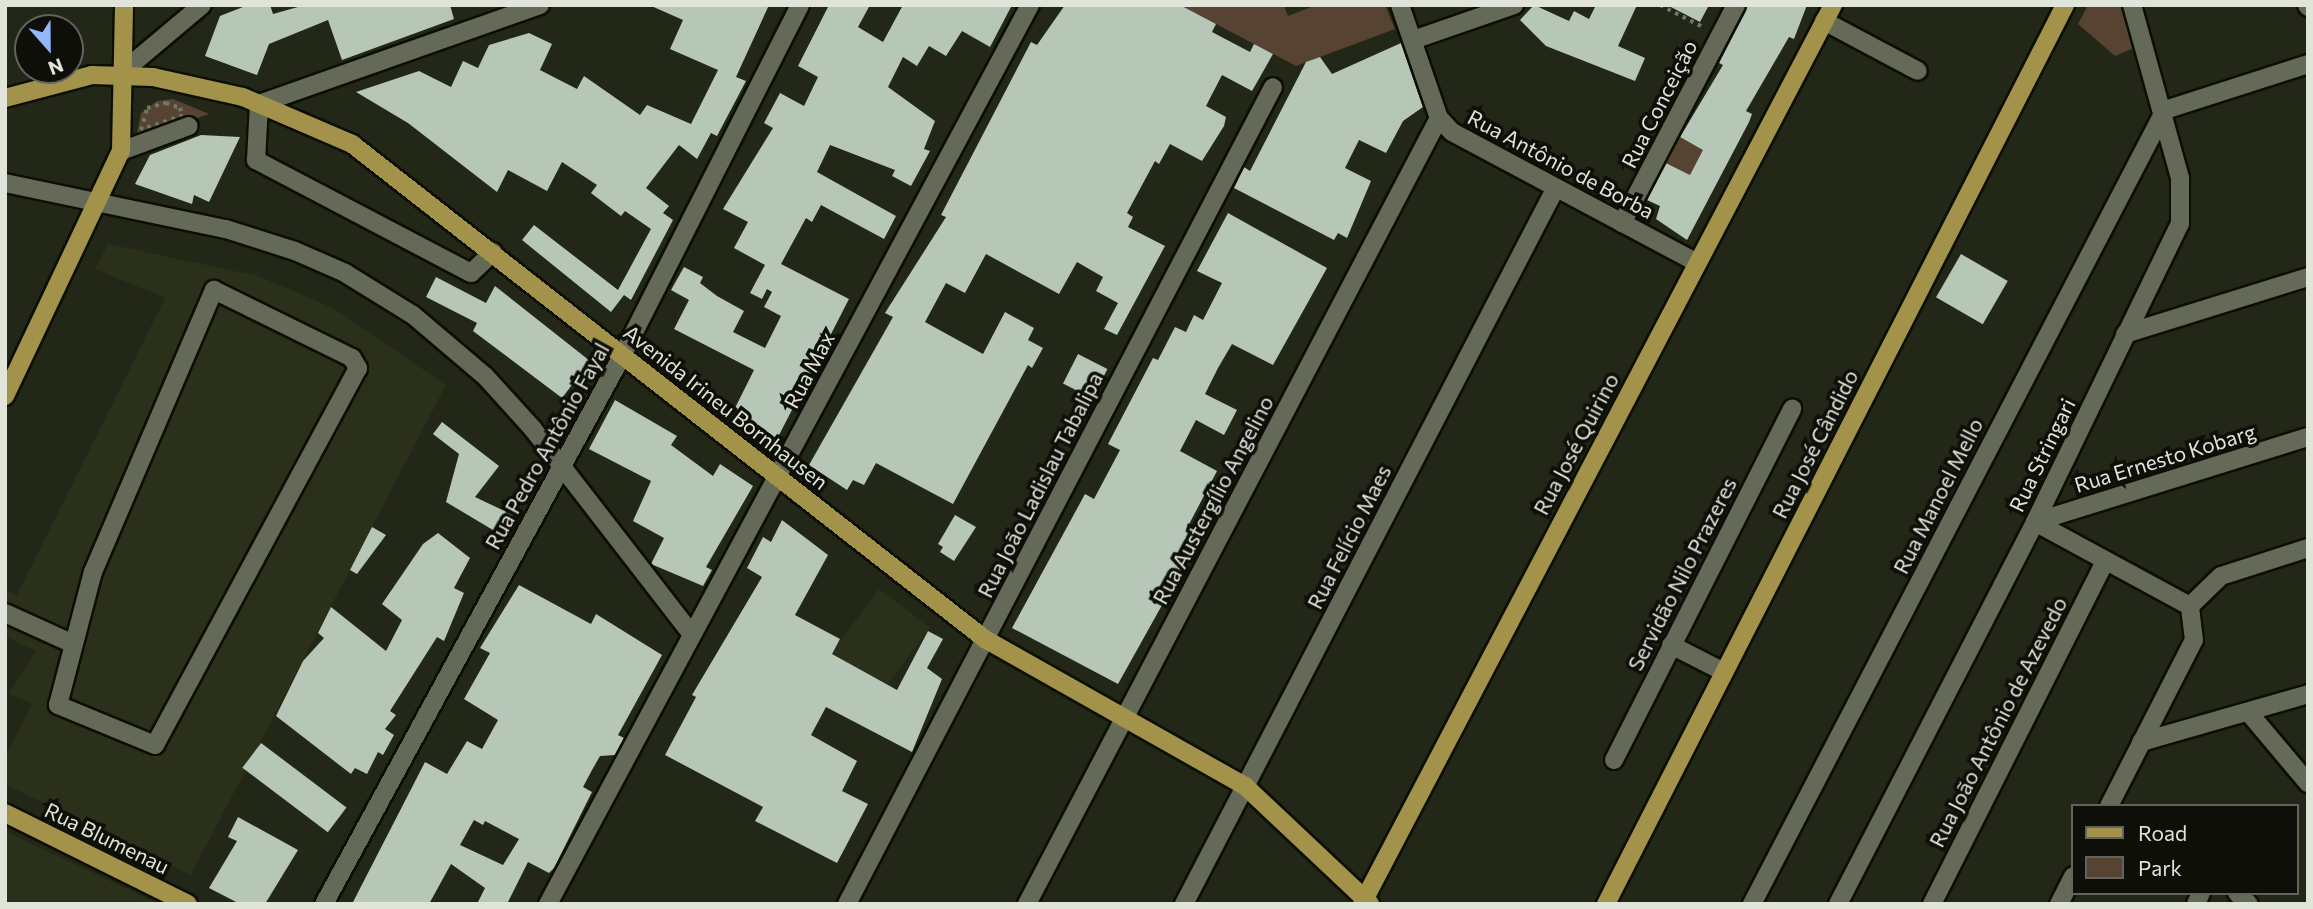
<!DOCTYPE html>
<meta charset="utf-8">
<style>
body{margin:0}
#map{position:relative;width:2313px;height:909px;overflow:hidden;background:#222717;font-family:Commissioner,sans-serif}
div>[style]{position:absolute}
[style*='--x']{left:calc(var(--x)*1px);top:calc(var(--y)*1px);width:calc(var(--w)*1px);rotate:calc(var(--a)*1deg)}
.built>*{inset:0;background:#2b301a;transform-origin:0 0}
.green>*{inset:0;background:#574332}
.building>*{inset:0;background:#b6c7b8;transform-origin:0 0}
.path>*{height:3.5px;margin-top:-1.75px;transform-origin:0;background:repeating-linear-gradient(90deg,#727668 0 3.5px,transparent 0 8.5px)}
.roads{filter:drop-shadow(2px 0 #0c0f03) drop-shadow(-2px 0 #0c0f03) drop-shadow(0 2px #0c0f03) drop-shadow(0 -2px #0c0f03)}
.minor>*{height:18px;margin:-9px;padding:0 9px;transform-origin:9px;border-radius:9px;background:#656a58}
.major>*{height:18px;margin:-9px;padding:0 9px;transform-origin:9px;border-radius:9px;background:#a3924a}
span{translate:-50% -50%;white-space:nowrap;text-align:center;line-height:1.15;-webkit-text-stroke:7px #0d0f08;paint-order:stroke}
.street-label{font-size:21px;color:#e0e4d9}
.frame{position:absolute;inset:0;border:7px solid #e0e4d9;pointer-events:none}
.legend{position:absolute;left:2071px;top:804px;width:228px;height:91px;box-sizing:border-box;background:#0d0f08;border:2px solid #61645c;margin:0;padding:9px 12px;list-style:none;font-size:21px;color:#e0e4d9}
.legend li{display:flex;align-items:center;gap:14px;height:35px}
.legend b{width:35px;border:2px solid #61645c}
.north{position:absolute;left:14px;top:14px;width:70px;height:70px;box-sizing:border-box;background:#0d0f08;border:2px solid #61645c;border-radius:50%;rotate:159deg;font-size:19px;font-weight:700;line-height:28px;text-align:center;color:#e0e4d9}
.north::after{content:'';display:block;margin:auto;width:24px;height:32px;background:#93b7fd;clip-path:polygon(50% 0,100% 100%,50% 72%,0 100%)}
</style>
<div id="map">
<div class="built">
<div style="clip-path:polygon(108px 244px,258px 276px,333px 308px,446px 385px,191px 875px,5px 784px,5px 756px,32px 704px,9px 694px,36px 651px,5px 636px,5px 590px,17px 595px,165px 298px,95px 269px)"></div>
<div style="left:879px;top:589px;width:64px;height:81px;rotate:37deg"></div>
<div style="clip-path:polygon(5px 831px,159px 904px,5px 904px)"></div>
</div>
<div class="green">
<div style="clip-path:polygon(1180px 5px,1284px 5px,1288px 16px,1316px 5px,1385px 5px,1395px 29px,1296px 66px)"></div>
<div style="clip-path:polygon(2088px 5px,2121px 5px,2134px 48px,2115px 56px,2078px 24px)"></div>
<div style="clip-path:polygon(173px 99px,209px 114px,136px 139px,141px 113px,157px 101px)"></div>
<div style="clip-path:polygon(1678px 136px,1711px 154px,1697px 162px,1690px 175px,1665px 162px)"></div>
</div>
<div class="building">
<div style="clip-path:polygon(248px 5px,270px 5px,273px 14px,305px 5px,450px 5px,454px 19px,342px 60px,328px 20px,269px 44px,257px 75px,205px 56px,220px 16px)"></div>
<div style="clip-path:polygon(649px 5px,769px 5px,736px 77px,746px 81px,717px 136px,711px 133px,697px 159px,679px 145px,646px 188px,669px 206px,663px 213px,673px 220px,631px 300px,624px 295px,611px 312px,522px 240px,534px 225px,618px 290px,651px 229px,625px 211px,621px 216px,591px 193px,597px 185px,562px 162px,547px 191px,508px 170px,497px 192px,408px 123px,356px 92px,419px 71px,451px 87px,463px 61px,478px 68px,489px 45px,529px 33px,552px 44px,540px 70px,577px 89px,584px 76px,640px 115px,647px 105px,691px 124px,718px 70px,670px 49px,683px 20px)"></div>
<div style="clip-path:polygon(829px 5px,870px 5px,858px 27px,883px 42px,903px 5px,1012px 5px,990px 47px,962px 31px,946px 56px,929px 46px,917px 66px,903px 57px,888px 87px,935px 121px,924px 149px,930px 151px,911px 186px,892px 176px,895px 170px,830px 145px,817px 172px,896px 216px,884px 239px,821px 205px,812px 222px,806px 218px,781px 264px,849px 299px,777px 439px,735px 408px,754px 370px,674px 329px,689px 300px,671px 290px,684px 267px,703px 277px,700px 283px,717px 296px,744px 311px,733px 332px,765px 348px,781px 316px,764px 307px,772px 292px,767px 289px,762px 299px,750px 293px,765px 265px,734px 248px,748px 222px,723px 209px,773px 128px,764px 123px,780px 93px,804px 106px,818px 77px,798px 66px)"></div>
<div style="clip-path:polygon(1065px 5px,1180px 5px,1216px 24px,1212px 32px,1250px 52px,1254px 44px,1273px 54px,1252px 91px,1222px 75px,1206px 106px,1226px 117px,1224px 126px,1202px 161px,1170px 144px,1159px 164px,1155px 161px,1127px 213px,1133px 217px,1128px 227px,1165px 246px,1117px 335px,1104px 329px,1118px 303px,1096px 291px,1103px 277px,1077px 262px,1059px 294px,986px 254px,965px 293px,946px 283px,925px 322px,983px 354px,1005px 312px,1034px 328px,1028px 340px,1043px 348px,1032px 368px,1028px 365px,953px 504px,876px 463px,864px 485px,853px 480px,847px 490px,809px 465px,893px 317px,885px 313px,946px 217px,941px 215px,1031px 42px,1037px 45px)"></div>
<div style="clip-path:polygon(1534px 5px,1569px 21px,1574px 11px,1589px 19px,1596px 5px,1637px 5px,1618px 46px,1645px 58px,1635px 81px,1546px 46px,1520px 20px)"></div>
<div style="clip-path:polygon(1667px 5px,1709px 5px,1700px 22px)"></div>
<div style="clip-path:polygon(1747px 5px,1807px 5px,1794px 39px,1789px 37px,1746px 111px,1752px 114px,1749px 122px,1687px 240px,1656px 219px,1660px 206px,1647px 200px,1666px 163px,1690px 175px,1703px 150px,1680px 137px,1723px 65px,1719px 63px)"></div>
<div style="clip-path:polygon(1401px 43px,1423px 107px,1403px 121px,1386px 153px,1359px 140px,1345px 168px,1371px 181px,1347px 238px,1338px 233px,1334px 240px,1234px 188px,1244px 167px,1250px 171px,1306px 62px,1320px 57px,1332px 74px)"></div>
<div style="clip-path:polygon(201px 135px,240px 137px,209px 202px,194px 195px,192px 204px,135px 184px,150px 155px)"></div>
<div style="clip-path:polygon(1228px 213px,1327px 268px,1273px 365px,1232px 344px,1218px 368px,1205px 394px,1237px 410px,1224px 435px,1196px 420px,1180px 451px,1217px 471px,1186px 530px,1200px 537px,1118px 684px,1012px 628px,1085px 494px,1094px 499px,1120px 450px,1108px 444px,1153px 358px,1158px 360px,1175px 327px,1186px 332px,1194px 315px,1203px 320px,1222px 283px,1197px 271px)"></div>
<div style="left:1961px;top:254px;width:54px;height:50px;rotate:30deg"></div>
<div style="clip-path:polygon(436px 277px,486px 303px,495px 286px,590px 361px,562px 398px,473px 331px,477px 323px,426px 297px)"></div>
<div style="left:1078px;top:354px;width:33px;height:33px;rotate:27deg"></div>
<div style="clip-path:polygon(615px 400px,677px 436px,671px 445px,713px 476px,720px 464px,753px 486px,706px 567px,712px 570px,703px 586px,651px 564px,664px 538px,633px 521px,651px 481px,589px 449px)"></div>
<div style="clip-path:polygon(442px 422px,499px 466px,475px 497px,513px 515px,503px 536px,446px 502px,459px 454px,433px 434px)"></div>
<div style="clip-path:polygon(955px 515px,976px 527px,954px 561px,940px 552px,943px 547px,938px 544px)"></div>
<div style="clip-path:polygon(782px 520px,828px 555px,795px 615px,840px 639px,832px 654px,897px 690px,928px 631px,943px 639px,927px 668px,942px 679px,912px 752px,826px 707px,811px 735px,857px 761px,842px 791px,868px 804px,837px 863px,755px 821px,763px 807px,665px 755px,696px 697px,692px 695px,762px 577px,747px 568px,763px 537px,771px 542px)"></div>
<div style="clip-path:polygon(372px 527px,386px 535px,357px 574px,350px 570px)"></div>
<div style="clip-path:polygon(438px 533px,470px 558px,454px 588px,464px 593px,444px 641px,437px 637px,390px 711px,396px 715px,385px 729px,394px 735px,383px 755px,378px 752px,367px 774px,355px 768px,351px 774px,276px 716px,303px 661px,324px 638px,318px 633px,331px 607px,386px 651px,402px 620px,382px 604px,423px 544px)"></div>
<div style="clip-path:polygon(evenodd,519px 585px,591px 624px,596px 614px,662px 655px,618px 735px,624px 738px,615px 755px,600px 756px,592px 770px,583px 787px,592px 792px,554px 868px,549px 873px,528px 862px,507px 904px,477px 904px,485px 888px,451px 864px,429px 904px,352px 904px,425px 762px,447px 774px,467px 741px,482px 749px,498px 720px,464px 699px,490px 653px,480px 648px,519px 585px,474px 820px,483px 825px,485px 821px,519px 839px,503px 865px,460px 845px,474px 820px)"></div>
<div style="left:261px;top:743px;width:107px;height:31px;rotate:37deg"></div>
<div style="clip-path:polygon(238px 817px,298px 850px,265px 904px,240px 904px,209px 888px,237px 841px,228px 837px)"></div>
</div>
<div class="path">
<div style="--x:1660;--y:5;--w:51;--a:27.1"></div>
<div style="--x:166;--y:103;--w:15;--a:20"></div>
<div style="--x:180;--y:108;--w:9;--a:69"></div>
<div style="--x:183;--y:116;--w:44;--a:161.6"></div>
<div style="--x:141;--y:130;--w:23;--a:-75"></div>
<div style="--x:147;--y:108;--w:20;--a:-15"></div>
</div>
<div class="roads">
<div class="minor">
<div style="--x:1400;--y:5;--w:120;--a:71"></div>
<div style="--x:1439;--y:118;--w:19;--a:47"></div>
<div style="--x:1452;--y:132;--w:278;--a:28.1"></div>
<div style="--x:2307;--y:5;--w:2;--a:63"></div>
<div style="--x:1824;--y:21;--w:106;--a:28"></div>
<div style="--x:1413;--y:40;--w:107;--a:-19.1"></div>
<div style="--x:120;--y:74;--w:107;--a:-40.1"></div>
<div style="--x:121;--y:151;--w:72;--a:-20.2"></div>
<div style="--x:5;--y:183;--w:226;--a:11.8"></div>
<div style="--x:226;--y:229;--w:72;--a:17.7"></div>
<div style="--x:295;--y:251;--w:55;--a:23.7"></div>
<div style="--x:345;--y:273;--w:80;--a:31.7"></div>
<div style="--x:413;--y:315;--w:94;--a:40.3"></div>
<div style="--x:485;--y:376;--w:72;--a:47.8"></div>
<div style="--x:533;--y:429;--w:260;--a:52.3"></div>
<div style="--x:1622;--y:223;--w:246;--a:-62.4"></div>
<div style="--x:493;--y:252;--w:30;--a:136"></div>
<div style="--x:471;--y:273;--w:243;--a:-152.3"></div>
<div style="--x:256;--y:160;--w:56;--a:-86.9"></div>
<div style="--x:259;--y:104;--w:298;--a:-19.4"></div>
<div style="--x:214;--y:290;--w:154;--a:26.2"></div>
<div style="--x:352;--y:358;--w:12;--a:59"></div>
<div style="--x:358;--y:368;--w:428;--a:118.3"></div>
<div style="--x:155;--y:745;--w:105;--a:-157.6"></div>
<div style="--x:58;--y:705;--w:138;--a:-75.3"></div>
<div style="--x:93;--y:572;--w:307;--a:-66.8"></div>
<div style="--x:2125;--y:334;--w:192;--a:-17.3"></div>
<div style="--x:2035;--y:522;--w:286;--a:-17.3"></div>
<div style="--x:2035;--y:522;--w:176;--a:28.5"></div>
<div style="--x:2190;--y:606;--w:43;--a:-44.1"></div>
<div style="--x:2221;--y:576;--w:91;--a:-17.8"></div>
<div style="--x:5;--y:613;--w:72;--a:24.4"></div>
<div style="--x:1671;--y:645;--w:59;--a:27"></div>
<div style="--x:2249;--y:713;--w:92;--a:49.9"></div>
<div style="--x:2141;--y:742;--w:174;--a:-16"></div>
<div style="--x:1614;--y:760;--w:394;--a:-63.1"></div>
<div style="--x:2109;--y:806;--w:186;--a:-62.9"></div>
<div style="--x:2194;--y:640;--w:34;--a:-97"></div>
<div style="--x:2237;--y:893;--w:16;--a:43"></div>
<div style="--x:324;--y:904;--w:626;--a:-61.47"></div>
<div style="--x:623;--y:354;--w:391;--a:-63.1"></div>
<div style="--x:548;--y:904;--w:1020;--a:-61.8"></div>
<div style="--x:847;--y:904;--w:921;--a:-62.46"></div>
<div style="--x:1027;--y:904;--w:887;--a:-62.34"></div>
<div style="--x:1184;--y:904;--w:803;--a:-62.57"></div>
<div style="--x:1752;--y:904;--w:895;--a:-62.52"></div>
<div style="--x:2165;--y:110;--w:150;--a:-17.8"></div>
<div style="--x:1838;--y:904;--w:430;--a:-62.7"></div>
<div style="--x:2035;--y:522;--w:331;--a:-64.1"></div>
<div style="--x:2180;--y:224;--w:46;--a:-90"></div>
<div style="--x:2180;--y:178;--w:180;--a:-105.5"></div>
<div style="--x:1932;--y:904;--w:384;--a:-63.2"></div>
<div style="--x:2059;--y:904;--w:31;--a:-63"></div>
<div style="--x:2196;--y:904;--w:12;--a:-66"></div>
</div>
<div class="major">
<div style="--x:5;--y:98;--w:90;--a:-14.8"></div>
<div style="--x:92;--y:75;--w:61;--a:1.9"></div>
<div style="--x:153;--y:77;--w:92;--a:12.5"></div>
<div style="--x:243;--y:97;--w:119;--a:23.3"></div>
<div style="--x:352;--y:144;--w:804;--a:38.03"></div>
<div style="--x:985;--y:639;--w:299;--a:29.5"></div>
<div style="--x:1245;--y:786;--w:172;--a:43.3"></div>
<div style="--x:5;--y:396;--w:271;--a:-64.7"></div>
<div style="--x:121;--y:151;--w:146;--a:-88.8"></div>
<div style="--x:5;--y:813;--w:204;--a:26.4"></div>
<div style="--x:1362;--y:904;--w:1015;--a:-62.35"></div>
<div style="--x:1606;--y:904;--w:1009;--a:-62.95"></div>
</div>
</div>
<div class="street-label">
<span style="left:1659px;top:104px;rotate:-63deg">Rua Conceição</span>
<span style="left:1561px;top:164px;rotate:28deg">Rua Antônio de Borba</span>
<span style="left:809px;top:370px;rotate:-62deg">Rua Max</span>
<span style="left:726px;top:407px;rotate:38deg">Avenida Irineu Bornhausen</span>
<span style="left:1576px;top:444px;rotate:-62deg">Rua José Quirino</span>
<span style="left:1815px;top:444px;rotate:-63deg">Rua José Cândido</span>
<span style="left:547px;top:446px;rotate:-61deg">Rua Pedro Antônio Fayal</span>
<span style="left:2042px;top:455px;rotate:-64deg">Rua Stringari</span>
<span style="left:2165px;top:458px;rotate:-17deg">Rua Ernesto Kobarg</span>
<span style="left:1040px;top:485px;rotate:-63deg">Rua João Ladislau Tabalipa</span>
<span style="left:1938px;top:496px;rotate:-63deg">Rua Manoel Mello</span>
<span style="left:1213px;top:500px;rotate:-62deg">Rua Austergílio Angelino</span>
<span style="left:1349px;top:537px;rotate:-63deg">Rua Felício Maes</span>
<span style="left:1682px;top:574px;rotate:-63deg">Servidão Nilo Prazeres</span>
<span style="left:1998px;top:722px;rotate:-63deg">Rua João Antônio de Azevedo</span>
<span style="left:107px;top:838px;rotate:26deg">Rua Blumenau</span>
</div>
<div class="frame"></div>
<ul class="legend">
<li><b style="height:9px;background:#a3924a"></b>Road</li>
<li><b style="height:19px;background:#574332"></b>Park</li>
</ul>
<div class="north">N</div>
</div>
